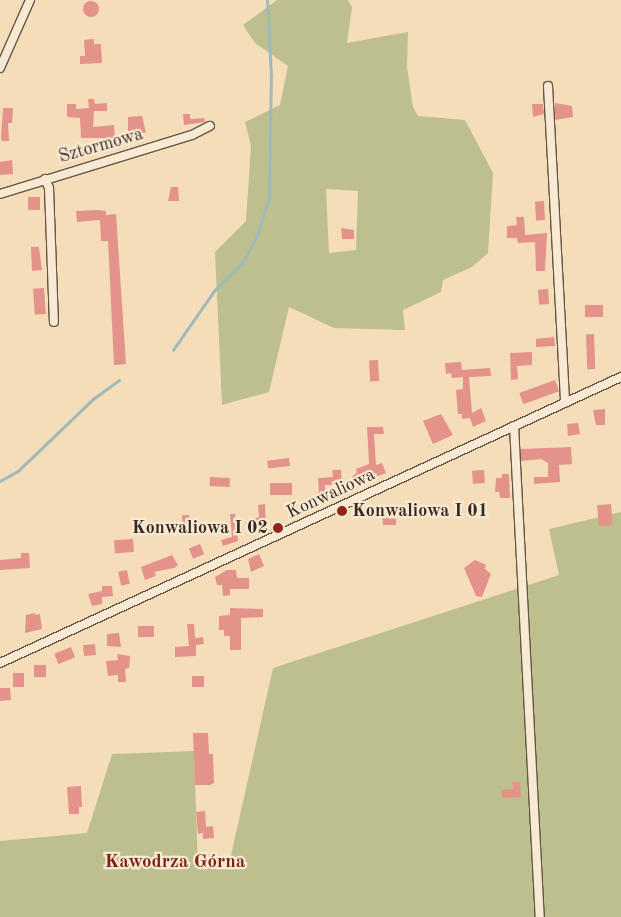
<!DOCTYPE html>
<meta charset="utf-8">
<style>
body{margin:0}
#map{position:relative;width:621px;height:917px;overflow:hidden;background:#f5ddb9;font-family:"Old Standard TT",serif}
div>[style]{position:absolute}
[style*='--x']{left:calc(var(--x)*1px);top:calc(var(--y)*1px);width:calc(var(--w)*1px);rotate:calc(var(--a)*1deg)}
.green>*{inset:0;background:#bdc08e}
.stream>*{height:2.5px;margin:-1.25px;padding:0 1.25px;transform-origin:1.25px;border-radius:1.25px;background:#9fbab8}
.building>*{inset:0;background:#e4938a;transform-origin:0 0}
.round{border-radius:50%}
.roads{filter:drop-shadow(1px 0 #645646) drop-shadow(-1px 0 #645646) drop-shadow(0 1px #645646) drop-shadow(0 -1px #645646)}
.minor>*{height:8px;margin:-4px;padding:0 4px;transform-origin:4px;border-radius:4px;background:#f8e9d2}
.dots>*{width:14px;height:14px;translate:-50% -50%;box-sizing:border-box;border:2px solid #f8e9d2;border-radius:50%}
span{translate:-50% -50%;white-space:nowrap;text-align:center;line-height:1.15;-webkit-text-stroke:4.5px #f8e9d2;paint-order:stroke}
.street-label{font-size:18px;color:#332920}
.poi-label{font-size:18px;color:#332920;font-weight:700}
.left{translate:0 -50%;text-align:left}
.right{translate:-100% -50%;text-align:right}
.neighbourhood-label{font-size:19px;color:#7a1f14;font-weight:700}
</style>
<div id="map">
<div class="green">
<div style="clip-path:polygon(evenodd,277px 0,348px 0,352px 7px,347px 43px,408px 32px,407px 67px,413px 107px,418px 116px,465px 120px,493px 173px,488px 253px,472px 267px,443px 280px,441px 292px,403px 310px,405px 330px,334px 328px,289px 307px,269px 392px,222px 405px,215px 252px,246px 221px,251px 146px,245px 122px,280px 105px,288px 66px,255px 43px,243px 25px,277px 0,326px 189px,358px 191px,356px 250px,329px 253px,326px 189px)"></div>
<div style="clip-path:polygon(621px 512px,621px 917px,0 917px,0 841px,87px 833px,112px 754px,194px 751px,198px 866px,229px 864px,273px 668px,559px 575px,549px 529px)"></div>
</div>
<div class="stream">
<div style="--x:173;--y:350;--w:72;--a:-55.2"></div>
<div style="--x:214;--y:291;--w:41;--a:-45"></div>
<div style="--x:243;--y:262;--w:27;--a:-62"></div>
<div style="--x:256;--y:238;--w:42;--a:-72"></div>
<div style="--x:269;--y:198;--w:122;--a:-89.1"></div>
<div style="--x:271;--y:76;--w:76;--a:-93"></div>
<div style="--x:0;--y:481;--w:21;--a:-29"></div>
<div style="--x:18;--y:471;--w:104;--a:-43.8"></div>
<div style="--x:93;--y:399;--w:32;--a:-36"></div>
</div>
<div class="building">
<div class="round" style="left:83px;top:1px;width:16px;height:16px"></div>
<div style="clip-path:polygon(94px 39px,94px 44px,101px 44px,102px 63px,80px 64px,80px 56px,85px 56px,84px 40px)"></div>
<div style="clip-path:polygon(88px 99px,94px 99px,95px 104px,107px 103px,107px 111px,94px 111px,93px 127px,114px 125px,115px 138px,81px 138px,80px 118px,67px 117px,67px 104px,76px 104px,76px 109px,89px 108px)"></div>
<div style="clip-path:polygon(555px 103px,572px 106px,573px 117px,555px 120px)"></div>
<div style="clip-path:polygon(532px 104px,543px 104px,544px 114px,533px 117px)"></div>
<div style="clip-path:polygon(3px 108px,13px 108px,12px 123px,8px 123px,9px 141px,2px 141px,1px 138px)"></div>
<div style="clip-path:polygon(183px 114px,190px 114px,190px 119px,204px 118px,205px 122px,184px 125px)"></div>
<div style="clip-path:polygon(142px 116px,146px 133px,128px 131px,128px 117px)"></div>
<div style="clip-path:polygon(12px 160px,13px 174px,0 175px,0 162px)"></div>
<div style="clip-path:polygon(171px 187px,178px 187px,179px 201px,168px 201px)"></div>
<div style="left:28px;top:197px;width:12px;height:13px"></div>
<div style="left:544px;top:201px;width:19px;height:9px;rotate:87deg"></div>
<div style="clip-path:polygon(98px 210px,106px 211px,106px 215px,116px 214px,126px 364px,114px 365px,108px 241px,101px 241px,100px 220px,77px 222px,76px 211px)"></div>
<div style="clip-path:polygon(516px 217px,524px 217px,525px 235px,547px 233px,545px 271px,536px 271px,535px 242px,518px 243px,517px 238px,507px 238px,507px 226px,517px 225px)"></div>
<div style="clip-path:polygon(341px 228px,354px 230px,354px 239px,342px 239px)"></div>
<div style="clip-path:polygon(31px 247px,39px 247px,42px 270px,32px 271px)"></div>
<div style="left:44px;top:288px;width:26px;height:11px;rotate:86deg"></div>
<div style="left:548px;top:289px;width:15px;height:10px;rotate:86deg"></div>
<div style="left:585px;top:305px;width:18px;height:12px"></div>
<div style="left:594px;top:334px;width:35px;height:8px;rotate:88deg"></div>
<div style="clip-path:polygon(554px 337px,555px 346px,536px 347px,536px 339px)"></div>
<div style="clip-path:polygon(532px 352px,532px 365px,517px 366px,518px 379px,511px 380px,510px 353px)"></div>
<div style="left:378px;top:360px;width:21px;height:9px;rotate:87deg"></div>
<div style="clip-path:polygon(461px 362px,462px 370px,490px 368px,491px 376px,469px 377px,472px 413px,481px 408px,486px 421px,473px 427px,470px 418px,462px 419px,462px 414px,458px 414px,456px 390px,463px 389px,463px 377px,452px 378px,451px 373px,446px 374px,445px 363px)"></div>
<div style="left:555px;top:380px;width:12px;height:38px;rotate:70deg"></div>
<div style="clip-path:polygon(605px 409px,605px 425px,596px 425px,593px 410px)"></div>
<div style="clip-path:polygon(441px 414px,453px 435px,433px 444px,423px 421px)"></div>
<div style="clip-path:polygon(578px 423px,580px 434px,568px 436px,567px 424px)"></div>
<div style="clip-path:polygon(367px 427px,383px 427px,384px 434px,374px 434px,376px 465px,382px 463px,386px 473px,355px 485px,352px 477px,357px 472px,356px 469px,369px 464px)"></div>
<div style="clip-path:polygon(571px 447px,572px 464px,559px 465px,560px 482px,534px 484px,534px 477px,548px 477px,548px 463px,541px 459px,521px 461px,521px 449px)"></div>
<div style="left:289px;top:458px;width:8px;height:22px;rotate:83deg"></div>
<div style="clip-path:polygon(332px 470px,341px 470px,342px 485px,325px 485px,325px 495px,319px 495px,318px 478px,333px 477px)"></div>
<div style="left:484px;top:470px;width:13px;height:12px;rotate:86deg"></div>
<div style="clip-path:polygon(502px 474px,509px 474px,510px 498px,500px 498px,499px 492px,495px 492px,496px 478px,502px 478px)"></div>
<div style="left:210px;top:477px;width:20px;height:9px;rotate:3deg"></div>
<div style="left:270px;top:483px;width:22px;height:12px"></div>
<div style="clip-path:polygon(265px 504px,266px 529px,255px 534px,253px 529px,249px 531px,245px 523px,259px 517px,258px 505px)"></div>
<div style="left:611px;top:504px;width:21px;height:14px;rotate:85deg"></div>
<div style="clip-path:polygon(382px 512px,391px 512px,396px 517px,396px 525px,383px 525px)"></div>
<div style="clip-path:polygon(230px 514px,235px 514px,238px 541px,223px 546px,221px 540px,232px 537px)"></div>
<div style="left:189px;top:515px;width:20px;height:7px;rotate:87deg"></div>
<div style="left:133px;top:539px;width:13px;height:19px;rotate:86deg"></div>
<div style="left:200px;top:544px;width:11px;height:12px;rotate:68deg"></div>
<div style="clip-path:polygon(21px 553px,29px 553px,30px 568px,0 570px,0 560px,21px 558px)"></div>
<div style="clip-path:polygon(259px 554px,264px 566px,251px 572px,248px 559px)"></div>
<div style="clip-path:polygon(172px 555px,178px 565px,174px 568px,154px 572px,156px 576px,145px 580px,141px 567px)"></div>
<div style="clip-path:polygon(475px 560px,486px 565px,485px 569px,491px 574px,482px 597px,476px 596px,464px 568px)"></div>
<div style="left:127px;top:570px;width:14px;height:9px;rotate:78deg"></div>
<div style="clip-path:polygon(227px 570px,236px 570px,237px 578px,249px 578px,249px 589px,230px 589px,230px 595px,223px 596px,222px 585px,217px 585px,215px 577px)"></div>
<div style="clip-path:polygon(102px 586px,112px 586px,113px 596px,102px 597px,102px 604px,92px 606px,88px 594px,102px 591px)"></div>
<div style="clip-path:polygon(230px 608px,263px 609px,263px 617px,241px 618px,241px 650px,230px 650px,230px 636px,224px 636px,224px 630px,219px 630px,219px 616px,230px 615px)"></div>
<div style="clip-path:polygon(35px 613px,35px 615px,40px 614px,42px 629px,25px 633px,26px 615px)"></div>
<div style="clip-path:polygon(187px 624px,194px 624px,195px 638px,203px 637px,204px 644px,196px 645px,196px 656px,175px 657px,175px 647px,189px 646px)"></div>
<div style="left:138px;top:626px;width:16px;height:11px"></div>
<div style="clip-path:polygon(119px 633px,121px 647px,107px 646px,107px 634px)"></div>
<div style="left:95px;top:644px;width:11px;height:12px;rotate:85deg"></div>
<div style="left:71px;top:647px;width:11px;height:18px;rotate:68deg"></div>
<div style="clip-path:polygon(117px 654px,130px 656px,129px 668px,125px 669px,126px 682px,118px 682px,118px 675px,108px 676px,106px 661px,118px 660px)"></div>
<div style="left:34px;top:665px;width:12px;height:12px"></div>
<div style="left:13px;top:673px;width:11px;height:14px"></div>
<div style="left:192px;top:676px;width:12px;height:11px"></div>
<div style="clip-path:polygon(0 688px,10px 688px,11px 700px,0 701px)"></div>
<div style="clip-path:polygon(193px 733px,208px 733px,209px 754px,213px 754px,214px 783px,210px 785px,195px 785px)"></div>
<div style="clip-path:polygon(512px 782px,520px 782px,521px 797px,502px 798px,501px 790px,513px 789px)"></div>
<div style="clip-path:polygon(81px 786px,82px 807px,79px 807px,79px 814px,69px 814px,67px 787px)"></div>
<div style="clip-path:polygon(205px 811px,206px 827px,213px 826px,214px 838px,203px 839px,203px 833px,198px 834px,196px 812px)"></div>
</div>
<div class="roads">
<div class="minor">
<div style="--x:0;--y:68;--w:74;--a:-66.2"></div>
<div style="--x:548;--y:86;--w:317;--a:86.9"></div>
<div style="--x:45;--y:179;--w:10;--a:66"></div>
<div style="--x:49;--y:188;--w:134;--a:87.9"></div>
<div style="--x:0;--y:194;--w:201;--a:-17.1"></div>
<div style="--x:192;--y:135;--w:20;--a:-27"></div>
<div style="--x:514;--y:426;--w:492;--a:87"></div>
<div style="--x:0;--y:663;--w:684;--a:-24.73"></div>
</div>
</div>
<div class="dots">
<div style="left:342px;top:511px;background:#8f2418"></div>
<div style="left:278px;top:528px;background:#8f2418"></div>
</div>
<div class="street-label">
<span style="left:101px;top:146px;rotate:-16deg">Sztormowa</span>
<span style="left:331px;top:494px;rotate:-25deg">Konwaliowa</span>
</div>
<div class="poi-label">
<span class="left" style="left:352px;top:511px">Konwaliowa I 01</span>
<span class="right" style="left:268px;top:528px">Konwaliowa I 02</span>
</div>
<div class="neighbourhood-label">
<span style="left:175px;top:863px">Kawodrza Górna</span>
</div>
</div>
